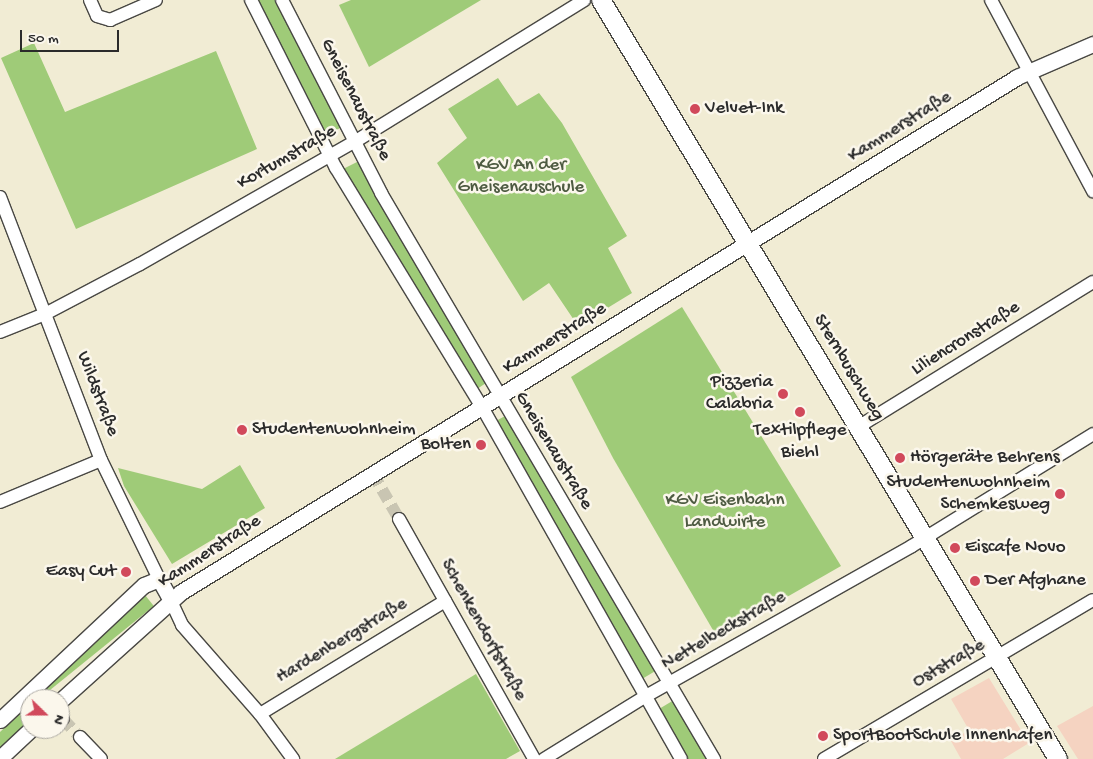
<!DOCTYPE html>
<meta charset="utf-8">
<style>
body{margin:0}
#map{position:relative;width:1093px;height:759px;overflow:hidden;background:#f1ecd4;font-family:"Gochi Hand",sans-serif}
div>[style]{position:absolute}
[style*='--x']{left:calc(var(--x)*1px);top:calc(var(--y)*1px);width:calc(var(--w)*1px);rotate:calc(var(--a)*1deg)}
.built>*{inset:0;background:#f5d3c1}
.green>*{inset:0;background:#9fcb78;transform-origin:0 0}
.minor-tunnel>*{height:12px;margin-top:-6px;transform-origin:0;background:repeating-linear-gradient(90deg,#c9c5b2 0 12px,transparent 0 18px)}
.roads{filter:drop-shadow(1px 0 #494844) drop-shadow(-1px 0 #494844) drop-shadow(0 1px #494844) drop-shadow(0 -1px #494844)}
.minor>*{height:12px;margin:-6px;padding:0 6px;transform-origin:6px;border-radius:6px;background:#fff}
.tertiary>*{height:15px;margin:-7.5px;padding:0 7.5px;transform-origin:7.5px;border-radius:7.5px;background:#fff}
.secondary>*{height:18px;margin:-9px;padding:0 9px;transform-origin:9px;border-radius:9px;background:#fff}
.dots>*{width:14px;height:14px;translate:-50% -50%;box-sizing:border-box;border:2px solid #fbf7ec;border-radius:50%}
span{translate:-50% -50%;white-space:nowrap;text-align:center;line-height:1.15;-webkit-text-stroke:5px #fbf7ec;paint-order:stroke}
.street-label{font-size:19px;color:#2b2b2b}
.poi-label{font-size:19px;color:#2b2b2b}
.left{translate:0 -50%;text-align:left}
.right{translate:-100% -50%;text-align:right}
.park-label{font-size:19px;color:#4e5b42}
.north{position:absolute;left:20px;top:689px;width:50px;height:50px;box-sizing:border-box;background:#fbf7ec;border:1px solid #a8a59f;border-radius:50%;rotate:112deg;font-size:14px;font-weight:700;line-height:20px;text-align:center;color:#2b2b2b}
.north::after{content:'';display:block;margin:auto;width:18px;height:22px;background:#d1495b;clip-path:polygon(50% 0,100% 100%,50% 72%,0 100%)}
.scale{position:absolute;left:20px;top:30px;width:99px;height:22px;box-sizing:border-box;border:2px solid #2b2b2b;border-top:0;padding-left:6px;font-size:15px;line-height:18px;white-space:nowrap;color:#2b2b2b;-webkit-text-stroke:4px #fbf7ec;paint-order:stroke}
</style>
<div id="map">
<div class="built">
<div style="clip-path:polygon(989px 678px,1029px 743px,1003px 759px,961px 759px,951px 741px,969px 730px,951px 699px)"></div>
<div style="clip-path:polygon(1093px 706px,1093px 759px,1078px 759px,1057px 726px)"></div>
</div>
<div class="green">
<div style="clip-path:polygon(257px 0,276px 0,342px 127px,325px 136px)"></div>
<div style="clip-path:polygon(351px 0,481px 0,369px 67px,339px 5px)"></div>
<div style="clip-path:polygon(34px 43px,65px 112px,216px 51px,257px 149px,76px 229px,1px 58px)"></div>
<div style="clip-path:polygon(498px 78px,517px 106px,539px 93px,562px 123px,627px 236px,608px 248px,632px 293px,578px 326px,549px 283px,523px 301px,437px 163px,467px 138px,448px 109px)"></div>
<div style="clip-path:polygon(359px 161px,376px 196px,486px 383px,477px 389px,343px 169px)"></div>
<div style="clip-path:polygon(682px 307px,841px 566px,717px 637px,613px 458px,571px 377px)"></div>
<div style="clip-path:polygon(505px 416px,657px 670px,642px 679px,496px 421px)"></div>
<div style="clip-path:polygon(240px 465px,265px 508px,172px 564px,124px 486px,118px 468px,202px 489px)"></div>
<div style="left:145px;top:595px;width:14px;height:151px;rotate:51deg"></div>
<div style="clip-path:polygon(476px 674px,520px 751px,506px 759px,335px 759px)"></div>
<div style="clip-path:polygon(674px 700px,708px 759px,687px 759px,659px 709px)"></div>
<div style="clip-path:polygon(30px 704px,30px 724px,0 752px,0 732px)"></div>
</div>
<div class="minor-tunnel">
<div style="--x:373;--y:474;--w:52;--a:60"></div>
<div style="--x:63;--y:719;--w:25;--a:47"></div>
</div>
<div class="roads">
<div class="minor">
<div style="--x:90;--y:0;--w:17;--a:66"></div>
<div style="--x:97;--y:16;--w:14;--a:17"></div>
<div style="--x:110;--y:20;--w:50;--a:-23.5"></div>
<div style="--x:251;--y:0;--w:188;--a:63.2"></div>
<div style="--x:336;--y:168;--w:280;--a:58.6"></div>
<div style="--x:482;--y:407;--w:404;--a:60.5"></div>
<div style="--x:282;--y:0;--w:217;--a:62.8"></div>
<div style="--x:381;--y:193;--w:657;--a:59.53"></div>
<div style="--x:991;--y:0;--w:217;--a:61.9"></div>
<div style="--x:0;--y:197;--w:282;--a:69"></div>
<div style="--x:101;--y:460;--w:132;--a:64"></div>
<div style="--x:0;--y:332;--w:48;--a:-21.8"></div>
<div style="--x:45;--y:314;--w:107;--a:-27.8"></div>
<div style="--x:140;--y:264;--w:249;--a:-29.7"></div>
<div style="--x:356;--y:141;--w:268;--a:-31.7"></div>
<div style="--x:858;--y:427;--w:276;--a:-31.7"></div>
<div style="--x:0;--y:502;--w:109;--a:-22.6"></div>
<div style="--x:399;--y:519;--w:275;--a:60.6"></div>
<div style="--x:170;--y:599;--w:29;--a:65"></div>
<div style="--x:182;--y:625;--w:118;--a:48.8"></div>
<div style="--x:260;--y:714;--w:56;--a:53.7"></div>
<div style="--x:260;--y:714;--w:217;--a:-31.4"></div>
<div style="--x:60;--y:716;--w:4;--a:45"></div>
<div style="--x:80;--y:737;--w:30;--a:46"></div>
<div style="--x:544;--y:759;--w:120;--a:-31.7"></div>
<div style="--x:646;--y:696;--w:305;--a:-29.4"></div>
<div style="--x:912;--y:546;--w:213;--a:-31.7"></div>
<div style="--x:824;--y:759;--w:312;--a:-30.6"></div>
</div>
<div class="tertiary">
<div style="--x:60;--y:701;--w:163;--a:-42"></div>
<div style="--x:181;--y:592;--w:982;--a:-31.63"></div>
<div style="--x:1017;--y:77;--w:83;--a:-23.5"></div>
<div style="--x:0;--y:720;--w:197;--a:-43.2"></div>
<div style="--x:144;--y:585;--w:16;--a:-22"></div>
<div style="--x:159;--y:579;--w:23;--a:61"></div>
<div style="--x:0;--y:758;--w:42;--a:-43.1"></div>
</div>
<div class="secondary">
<div style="--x:601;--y:0;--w:886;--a:58.95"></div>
</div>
</div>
<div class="dots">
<div style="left:695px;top:109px;background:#d1495b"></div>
<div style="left:783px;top:394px;background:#d1495b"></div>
<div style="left:800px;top:412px;background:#d1495b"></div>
<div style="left:242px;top:430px;background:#d1495b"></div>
<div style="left:481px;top:445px;background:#d1495b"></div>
<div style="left:900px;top:458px;background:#d1495b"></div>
<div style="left:1060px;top:494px;background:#d1495b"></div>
<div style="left:955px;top:548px;background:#d1495b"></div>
<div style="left:126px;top:572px;background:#d1495b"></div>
<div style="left:975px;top:581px;background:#d1495b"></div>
<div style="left:823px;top:736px;background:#d1495b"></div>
</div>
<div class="street-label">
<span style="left:355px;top:100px;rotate:63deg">Gneisenaustraße</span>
<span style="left:900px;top:127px;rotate:-32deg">Kammerstraße</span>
<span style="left:287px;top:158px;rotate:-30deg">Kortumstraße</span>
<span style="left:555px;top:339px;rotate:-32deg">Kammerstraße</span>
<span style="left:966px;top:339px;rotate:-32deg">Liliencronstraße</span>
<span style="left:848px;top:368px;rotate:59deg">Sternbuschweg</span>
<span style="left:97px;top:394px;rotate:69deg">Wildstraße</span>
<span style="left:553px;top:451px;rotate:59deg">Gneisenaustraße</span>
<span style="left:210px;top:552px;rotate:-33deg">Kammerstraße</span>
<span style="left:483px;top:630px;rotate:61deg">Schenkendorfstraße</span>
<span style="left:724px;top:631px;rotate:-30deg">Nettelbeckstraße</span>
<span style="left:342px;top:641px;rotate:-31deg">Hardenbergstraße</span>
<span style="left:949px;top:664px;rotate:-30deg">Oststraße</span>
</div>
<div class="poi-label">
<span class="left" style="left:705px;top:109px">Velvet-Ink</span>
<span class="right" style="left:773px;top:394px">Pizzeria<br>Calabria</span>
<span class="left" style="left:252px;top:430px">Studentenwohnheim</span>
<span style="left:800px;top:442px">Textilpflege<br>Biehl</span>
<span class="right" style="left:471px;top:445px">Bolten</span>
<span class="left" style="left:910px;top:458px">Hörgeräte Behrens</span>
<span class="right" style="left:1050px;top:494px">Studentenwohnheim<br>Schemkesweg</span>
<span class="left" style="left:965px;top:548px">Eiscafe Novo</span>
<span class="right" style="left:116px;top:572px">Easy Cut</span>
<span class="left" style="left:985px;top:581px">Der Afghane</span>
<span class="left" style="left:833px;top:736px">SportBootSchule Innenhafen</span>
</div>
<div class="park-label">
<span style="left:521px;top:177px">KGV An der<br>Gneisenauschule</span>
<span style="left:725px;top:512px">KGV Eisenbahn<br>Landwirte</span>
</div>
<div class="north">N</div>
<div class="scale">50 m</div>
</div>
